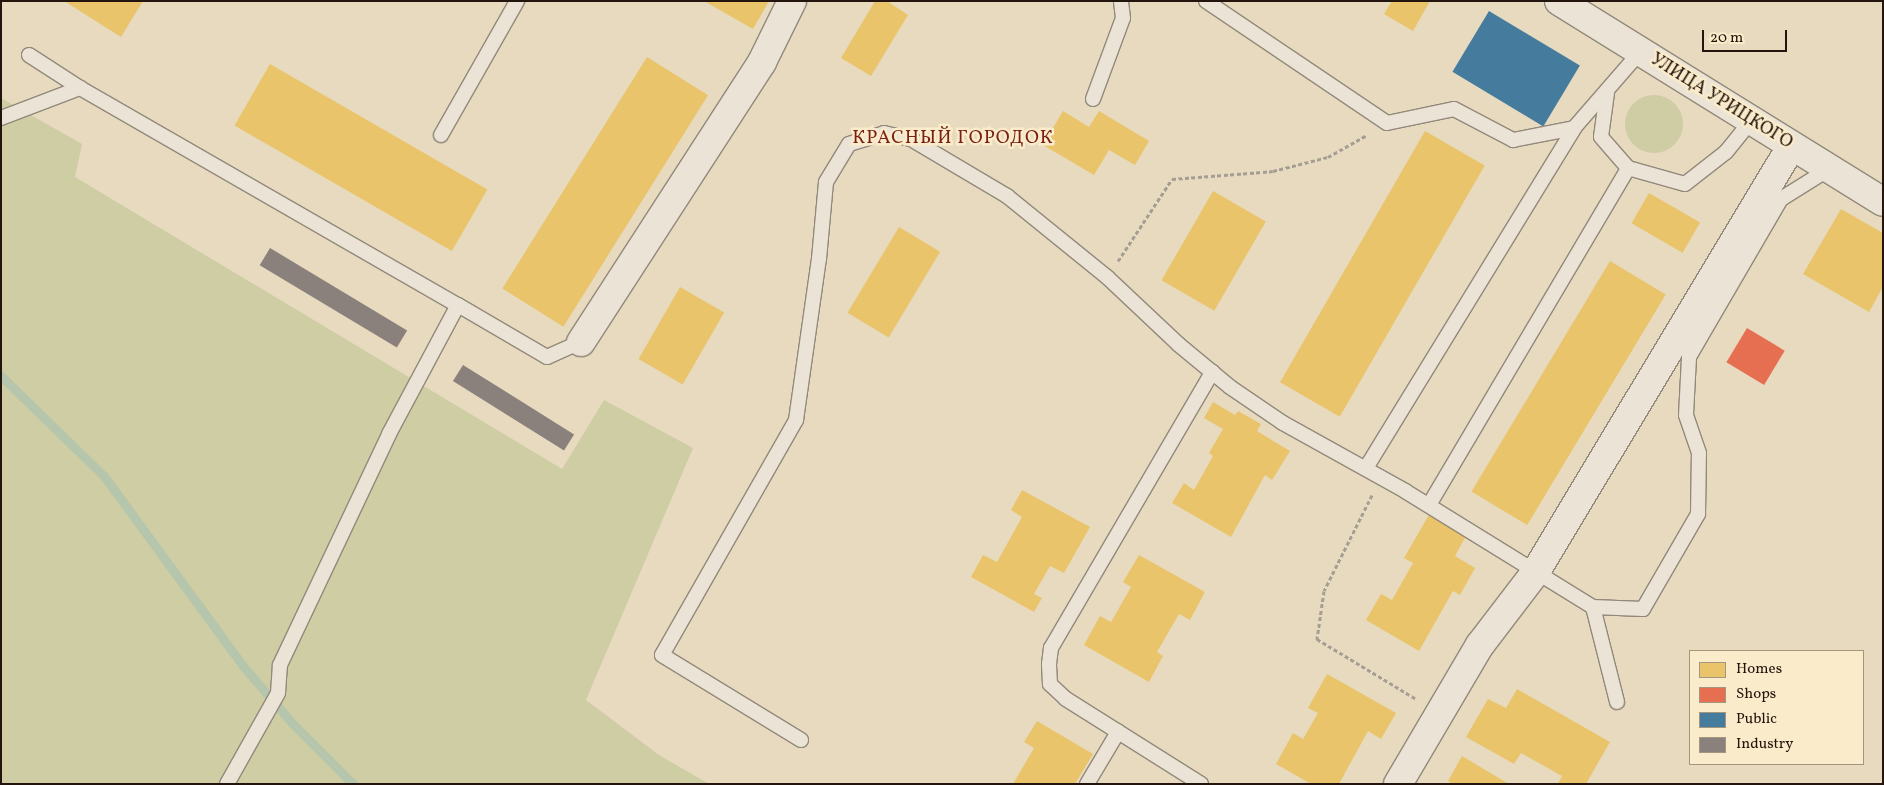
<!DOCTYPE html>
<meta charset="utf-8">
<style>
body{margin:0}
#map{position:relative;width:1884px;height:785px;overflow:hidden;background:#e7dabf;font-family:Vollkorn,serif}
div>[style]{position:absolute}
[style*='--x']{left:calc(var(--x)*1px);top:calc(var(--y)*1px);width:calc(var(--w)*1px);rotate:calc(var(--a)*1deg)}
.green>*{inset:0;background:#cecda4}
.round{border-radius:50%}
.homes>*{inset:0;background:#e9c46a;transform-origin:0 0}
.shops>*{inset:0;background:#e76f51;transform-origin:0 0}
.public>*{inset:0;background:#457b9d;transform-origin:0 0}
.industry>*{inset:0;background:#8a817c;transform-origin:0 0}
.stream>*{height:9px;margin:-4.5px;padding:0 4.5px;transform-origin:4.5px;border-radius:4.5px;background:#b5c6ac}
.path>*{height:3px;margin-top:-1.5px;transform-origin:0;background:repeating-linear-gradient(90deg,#a49e93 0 4px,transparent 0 6.5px)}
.roads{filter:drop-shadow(1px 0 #92897a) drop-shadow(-1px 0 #92897a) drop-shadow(0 1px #92897a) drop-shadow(0 -1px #92897a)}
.service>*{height:14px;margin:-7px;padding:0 7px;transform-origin:7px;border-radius:7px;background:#eae3d6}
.minor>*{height:28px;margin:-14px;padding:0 14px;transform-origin:14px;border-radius:14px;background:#eae3d6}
span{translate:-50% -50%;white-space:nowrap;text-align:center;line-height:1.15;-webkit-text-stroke:5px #faebca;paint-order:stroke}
.street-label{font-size:18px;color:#23140e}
.neighbourhood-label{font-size:19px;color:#7a1f14;letter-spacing:1px}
.frame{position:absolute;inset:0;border:2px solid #23140e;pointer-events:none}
.legend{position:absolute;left:1689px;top:650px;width:175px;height:115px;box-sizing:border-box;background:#faebca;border:1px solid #a4957f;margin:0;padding:6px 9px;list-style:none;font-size:15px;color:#23140e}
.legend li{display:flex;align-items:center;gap:10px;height:25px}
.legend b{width:25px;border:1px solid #a4957f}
.scale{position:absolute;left:1702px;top:30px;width:85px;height:22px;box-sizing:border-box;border:2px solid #23140e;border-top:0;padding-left:6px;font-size:15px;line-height:18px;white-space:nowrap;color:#23140e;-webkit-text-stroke:4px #faebca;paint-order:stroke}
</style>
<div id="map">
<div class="green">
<div class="round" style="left:1625px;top:95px;width:58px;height:58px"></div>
<div style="clip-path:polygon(1px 98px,82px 144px,75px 177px,562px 469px,604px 400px,693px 448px,586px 700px,659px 755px,709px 784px,1px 784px)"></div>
</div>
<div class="homes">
<div style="clip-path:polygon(64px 1px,143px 1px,121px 37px)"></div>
<div style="clip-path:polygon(704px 1px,769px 1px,753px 29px)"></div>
<div style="clip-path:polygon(875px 1px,887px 1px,908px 15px,871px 76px,841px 58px)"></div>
<div style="clip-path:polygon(1392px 1px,1430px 1px,1413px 31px,1384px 14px)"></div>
<div style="left:647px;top:57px;width:72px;height:273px;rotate:32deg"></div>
<div style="left:270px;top:64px;width:251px;height:71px;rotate:30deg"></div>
<div style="clip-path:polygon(1063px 111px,1089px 127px,1099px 111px,1149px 141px,1135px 165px,1109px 150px,1094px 175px,1043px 145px)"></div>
<div style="left:1425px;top:131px;width:69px;height:290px;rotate:30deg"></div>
<div style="left:1213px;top:191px;width:61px;height:103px;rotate:30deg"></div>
<div style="left:1649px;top:193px;width:59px;height:35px;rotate:30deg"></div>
<div style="clip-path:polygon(1841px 209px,1883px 233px,1883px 287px,1869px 312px,1803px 274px)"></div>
<div style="left:899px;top:227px;width:48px;height:100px;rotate:31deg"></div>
<div style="left:1610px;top:261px;width:65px;height:269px;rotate:31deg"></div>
<div style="left:680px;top:287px;width:51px;height:83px;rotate:30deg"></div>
<div style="clip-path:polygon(1213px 402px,1235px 415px,1238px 411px,1261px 424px,1257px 431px,1290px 451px,1272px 480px,1265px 475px,1231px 537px,1172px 503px,1184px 483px,1194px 490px,1213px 456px,1209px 453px,1223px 429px,1204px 418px)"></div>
<div style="clip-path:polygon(1022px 490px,1090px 527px,1064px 573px,1050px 566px,1034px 594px,1042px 598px,1034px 612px,971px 577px,983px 555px,997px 562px,1022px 517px,1011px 510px)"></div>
<div style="clip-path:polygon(1430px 513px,1467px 534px,1455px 556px,1475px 568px,1460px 595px,1453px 591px,1419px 651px,1366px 620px,1381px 594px,1392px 600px,1413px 563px,1404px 558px)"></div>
<div style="clip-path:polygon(1139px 555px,1205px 592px,1190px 620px,1179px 614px,1157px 652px,1163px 656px,1149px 682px,1084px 645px,1100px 616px,1111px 622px,1131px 587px,1123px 582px)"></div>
<div style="clip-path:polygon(1327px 674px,1396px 713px,1381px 739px,1368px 731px,1339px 784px,1311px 784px,1276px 764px,1293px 733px,1303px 739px,1318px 713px,1308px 708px)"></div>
<div style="clip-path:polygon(1517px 689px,1610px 742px,1586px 784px,1558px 784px,1562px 776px,1521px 753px,1514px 764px,1466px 737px,1488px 699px,1506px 708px)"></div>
<div style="clip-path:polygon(1037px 721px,1093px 754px,1075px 784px,1013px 784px,1034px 748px,1024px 742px)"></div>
<div style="clip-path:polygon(1462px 756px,1509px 784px,1453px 784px,1448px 781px)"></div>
</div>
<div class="shops">
<div style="left:1747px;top:328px;width:44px;height:40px;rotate:31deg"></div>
</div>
<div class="public">
<div style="left:1489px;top:11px;width:106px;height:71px;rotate:31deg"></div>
</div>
<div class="industry">
<div style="left:270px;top:248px;width:160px;height:20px;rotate:31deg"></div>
<div style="left:463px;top:365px;width:131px;height:19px;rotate:32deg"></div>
</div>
<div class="stream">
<div style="--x:1;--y:376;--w:144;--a:44.2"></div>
<div style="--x:104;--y:476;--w:235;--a:53.8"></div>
<div style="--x:243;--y:666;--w:75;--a:49.3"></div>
<div style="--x:292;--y:723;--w:86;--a:45"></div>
</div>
<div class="path">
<div style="--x:1118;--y:261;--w:98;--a:-56.6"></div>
<div style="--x:1172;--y:179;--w:101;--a:-4.5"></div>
<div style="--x:1273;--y:171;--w:57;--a:-14.3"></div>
<div style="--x:1328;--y:157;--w:45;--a:-29.4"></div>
<div style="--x:1372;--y:495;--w:107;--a:116.6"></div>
<div style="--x:1324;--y:591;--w:49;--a:98.3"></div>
<div style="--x:1317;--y:639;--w:116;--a:31.2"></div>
</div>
<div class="roads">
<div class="service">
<div style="--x:1206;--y:1;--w:218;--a:34"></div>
<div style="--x:1387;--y:123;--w:68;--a:-11.8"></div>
<div style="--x:1454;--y:109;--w:67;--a:27.7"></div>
<div style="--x:1513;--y:140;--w:62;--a:-11.1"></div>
<div style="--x:1574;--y:128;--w:101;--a:-49"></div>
<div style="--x:29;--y:55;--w:61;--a:32.9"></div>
<div style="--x:1607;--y:93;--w:44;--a:97.8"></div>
<div style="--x:1601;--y:137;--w:41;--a:48.9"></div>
<div style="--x:1628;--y:168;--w:59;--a:15.7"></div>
<div style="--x:1685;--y:184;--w:52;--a:-38"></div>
<div style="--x:1726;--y:152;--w:40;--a:-51"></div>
<div style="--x:1093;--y:99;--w:86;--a:-69.7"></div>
<div style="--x:1123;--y:18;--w:17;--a:-97"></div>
<div style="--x:1;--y:118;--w:85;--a:-20.8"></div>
<div style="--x:80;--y:88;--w:436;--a:29.9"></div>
<div style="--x:441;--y:135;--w:154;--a:-60.4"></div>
<div style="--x:1366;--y:468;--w:399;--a:-58.5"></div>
<div style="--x:1429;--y:505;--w:391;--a:-59.4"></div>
<div style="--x:1593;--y:607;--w:98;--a:75.8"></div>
<div style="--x:801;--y:740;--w:163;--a:-148.6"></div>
<div style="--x:662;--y:655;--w:271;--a:-60.3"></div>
<div style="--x:796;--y:420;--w:163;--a:-81.9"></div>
<div style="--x:819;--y:259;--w:77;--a:-84.8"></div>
<div style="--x:826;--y:182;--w:44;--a:-58.8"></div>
<div style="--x:849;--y:144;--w:37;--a:-17"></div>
<div style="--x:884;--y:133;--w:28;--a:13"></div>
<div style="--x:911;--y:139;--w:112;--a:30.7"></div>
<div style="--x:1007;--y:196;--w:129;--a:39"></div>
<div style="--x:1107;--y:277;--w:98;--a:43.3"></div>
<div style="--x:1178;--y:344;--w:67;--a:39.6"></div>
<div style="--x:1230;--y:387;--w:64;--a:34.2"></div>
<div style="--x:1283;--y:423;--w:140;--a:29.1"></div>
<div style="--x:1405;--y:491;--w:221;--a:31.7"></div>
<div style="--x:1593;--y:607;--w:50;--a:2.3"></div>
<div style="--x:1643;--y:609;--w:110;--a:-59.9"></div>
<div style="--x:1698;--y:514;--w:61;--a:-89.1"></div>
<div style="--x:1699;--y:453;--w:40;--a:-108.9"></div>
<div style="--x:1686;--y:415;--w:58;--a:-87"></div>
<div style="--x:1689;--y:357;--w:183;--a:-59.8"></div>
<div style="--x:1781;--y:199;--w:57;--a:-32"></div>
<div style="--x:227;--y:784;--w:104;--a:-60.7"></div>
<div style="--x:278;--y:693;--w:28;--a:-86"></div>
<div style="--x:280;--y:665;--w:255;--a:-64.7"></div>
<div style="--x:389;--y:434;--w:146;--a:-61.9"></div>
<div style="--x:458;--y:305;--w:103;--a:30.3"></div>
<div style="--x:547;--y:357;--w:37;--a:-24"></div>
<div style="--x:1087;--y:784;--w:61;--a:-59.2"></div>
<div style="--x:1201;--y:784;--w:160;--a:-147.8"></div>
<div style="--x:1066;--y:699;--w:22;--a:-137"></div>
<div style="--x:1050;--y:684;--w:20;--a:-93"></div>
<div style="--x:1049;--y:664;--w:16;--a:-83"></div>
<div style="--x:1051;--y:648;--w:320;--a:-59.7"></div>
</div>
<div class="minor">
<div style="--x:1559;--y:1;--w:381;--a:31.8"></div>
<div style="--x:581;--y:342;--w:333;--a:-57.1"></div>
<div style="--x:762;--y:62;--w:68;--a:-63.8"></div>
<div style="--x:1398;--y:784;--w:161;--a:-59.5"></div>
<div style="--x:1480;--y:645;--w:91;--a:-52.6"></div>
<div style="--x:1535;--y:573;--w:498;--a:-59"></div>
</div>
</div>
<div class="street-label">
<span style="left:1721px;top:102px;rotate:32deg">УЛИЦА УРИЦКОГО</span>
</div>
<div class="neighbourhood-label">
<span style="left:953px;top:139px">КРАСНЫЙ ГОРОДОК</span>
</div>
<div class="frame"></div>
<ul class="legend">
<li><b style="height:14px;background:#e9c46a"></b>Homes</li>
<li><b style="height:14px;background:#e76f51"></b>Shops</li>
<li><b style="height:14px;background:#457b9d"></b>Public</li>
<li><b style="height:14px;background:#8a817c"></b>Industry</li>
</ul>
<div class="scale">20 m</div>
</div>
